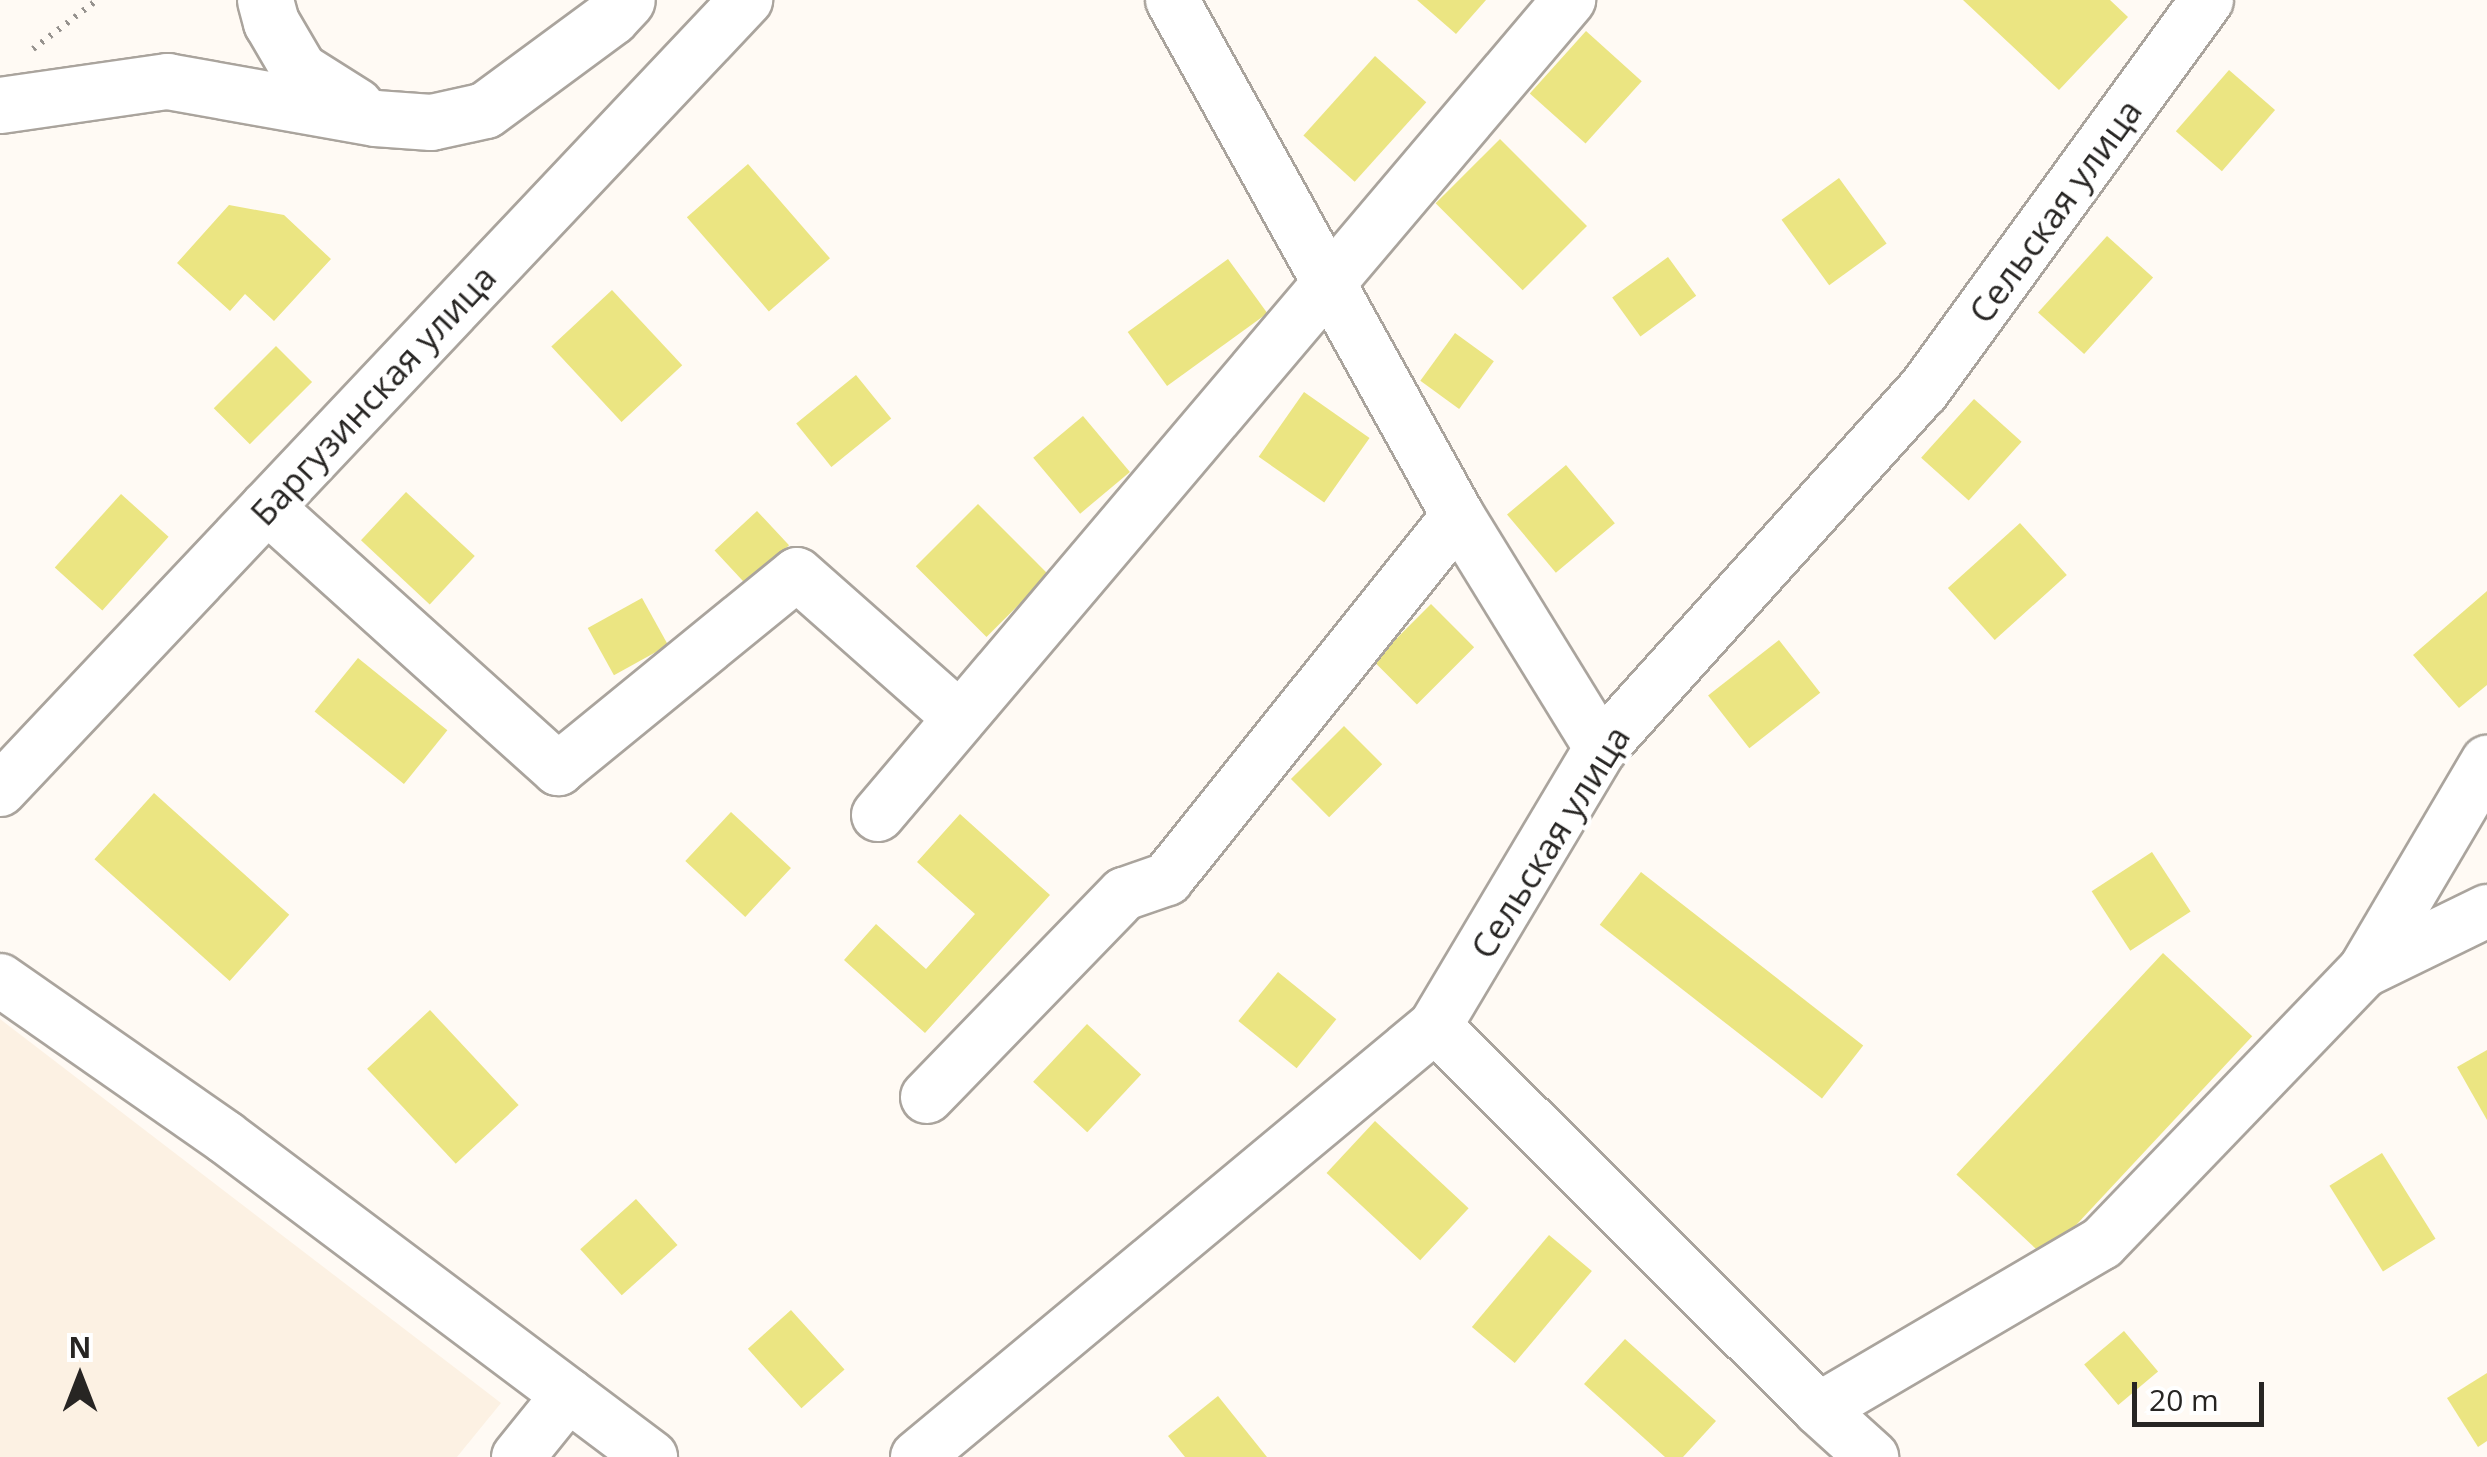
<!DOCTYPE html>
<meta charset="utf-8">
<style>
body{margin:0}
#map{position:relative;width:2487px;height:1457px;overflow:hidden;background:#fffaf4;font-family:"Open Sans",sans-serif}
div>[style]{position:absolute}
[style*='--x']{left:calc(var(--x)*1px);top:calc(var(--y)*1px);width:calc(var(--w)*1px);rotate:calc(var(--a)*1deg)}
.built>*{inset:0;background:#fcf1e3}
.building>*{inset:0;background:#ebe582;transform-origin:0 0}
.path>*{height:6px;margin-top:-3px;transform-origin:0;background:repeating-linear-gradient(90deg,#96928e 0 2.5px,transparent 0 10.5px)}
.roads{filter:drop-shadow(2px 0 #aaa49d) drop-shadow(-2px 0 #aaa49d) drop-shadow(0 2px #aaa49d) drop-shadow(0 -2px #aaa49d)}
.minor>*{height:52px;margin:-26px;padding:0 26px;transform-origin:26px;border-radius:26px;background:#fff}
.major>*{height:55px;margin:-27.5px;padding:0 27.5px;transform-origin:27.5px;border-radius:27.5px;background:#fff}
span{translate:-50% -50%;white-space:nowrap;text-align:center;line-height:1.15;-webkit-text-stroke:9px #fff;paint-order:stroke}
.street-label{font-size:35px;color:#272523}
.north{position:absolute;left:30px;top:1327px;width:100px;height:100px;-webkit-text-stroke:8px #fff;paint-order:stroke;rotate:0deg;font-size:28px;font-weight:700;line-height:40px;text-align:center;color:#272523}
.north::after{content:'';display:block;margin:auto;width:35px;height:45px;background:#272523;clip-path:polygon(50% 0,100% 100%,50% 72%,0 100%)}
.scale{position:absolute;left:2132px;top:1382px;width:132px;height:45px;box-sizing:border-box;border:5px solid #272523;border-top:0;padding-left:12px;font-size:30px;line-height:35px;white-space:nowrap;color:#272523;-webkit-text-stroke:8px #fff;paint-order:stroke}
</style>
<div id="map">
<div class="built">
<div style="clip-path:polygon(0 1019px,501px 1403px,457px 1457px,0 1457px)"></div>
</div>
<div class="building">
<div style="clip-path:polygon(1417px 0,1486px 0,1456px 34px)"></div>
<div style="clip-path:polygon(1963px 0,2110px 0,2128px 17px,2059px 90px)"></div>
<div style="left:1586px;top:31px;width:75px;height:84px;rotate:42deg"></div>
<div style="left:1375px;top:56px;width:69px;height:107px;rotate:42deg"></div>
<div style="left:2229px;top:70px;width:61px;height:81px;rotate:41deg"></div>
<div style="left:1500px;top:139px;width:123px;height:91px;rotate:45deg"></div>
<div style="left:748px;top:164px;width:125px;height:81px;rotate:49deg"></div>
<div style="left:1839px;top:178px;width:81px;height:71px;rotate:54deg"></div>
<div style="clip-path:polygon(229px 205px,284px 215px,331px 259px,274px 321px,245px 294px,230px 311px,177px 263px)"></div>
<div style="left:2107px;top:236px;width:62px;height:103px;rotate:42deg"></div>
<div style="left:1668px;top:257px;width:48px;height:69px;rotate:54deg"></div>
<div style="left:1228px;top:259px;width:67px;height:124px;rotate:54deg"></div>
<div style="left:612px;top:290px;width:103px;height:83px;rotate:47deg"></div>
<div style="left:1455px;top:333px;width:48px;height:59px;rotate:36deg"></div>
<div style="left:276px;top:346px;width:51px;height:88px;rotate:45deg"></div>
<div style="left:856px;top:375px;width:56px;height:77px;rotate:51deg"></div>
<div style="left:1304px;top:392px;width:80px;height:79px;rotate:35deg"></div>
<div style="left:1974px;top:399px;width:64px;height:79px;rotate:42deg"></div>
<div style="left:1083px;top:416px;width:73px;height:65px;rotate:50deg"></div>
<div style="left:1566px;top:465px;width:76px;height:77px;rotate:50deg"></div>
<div style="left:406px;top:492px;width:94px;height:66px;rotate:43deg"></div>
<div style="left:121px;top:494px;width:64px;height:99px;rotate:42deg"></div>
<div style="left:978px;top:504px;width:100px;height:88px;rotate:45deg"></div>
<div style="left:757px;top:511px;width:47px;height:58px;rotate:47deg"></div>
<div style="left:2020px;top:523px;width:70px;height:97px;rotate:48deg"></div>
<div style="clip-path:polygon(2487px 591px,2487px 685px,2459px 708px,2413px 655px)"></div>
<div style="left:642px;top:598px;width:54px;height:62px;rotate:61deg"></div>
<div style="left:1431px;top:604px;width:61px;height:81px;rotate:45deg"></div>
<div style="left:1779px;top:640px;width:67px;height:90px;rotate:52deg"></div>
<div style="left:358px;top:658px;width:115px;height:69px;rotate:39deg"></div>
<div style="left:1344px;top:726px;width:54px;height:75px;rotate:45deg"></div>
<div style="left:154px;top:793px;width:182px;height:89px;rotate:42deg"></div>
<div style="left:731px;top:812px;width:82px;height:67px;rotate:43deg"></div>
<div style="clip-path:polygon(960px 814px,1050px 895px,925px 1033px,844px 960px,876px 924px,926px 969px,975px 914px,917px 862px)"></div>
<div style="left:2152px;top:852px;width:71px;height:72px;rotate:57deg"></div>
<div style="left:1641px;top:872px;width:282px;height:67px;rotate:38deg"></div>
<div style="left:2163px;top:953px;width:122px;height:303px;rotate:43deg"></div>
<div style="left:1278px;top:972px;width:75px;height:63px;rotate:39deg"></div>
<div style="left:430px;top:1010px;width:130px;height:86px;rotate:47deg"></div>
<div style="left:1087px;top:1024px;width:74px;height:79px;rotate:43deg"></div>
<div style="clip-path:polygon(2487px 1050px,2487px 1120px,2457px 1067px)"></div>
<div style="left:1375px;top:1121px;width:128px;height:71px;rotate:43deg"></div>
<div style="left:2382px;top:1153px;width:101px;height:62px;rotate:58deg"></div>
<div style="left:636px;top:1199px;width:62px;height:75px;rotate:48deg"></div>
<div style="left:1549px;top:1235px;width:56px;height:120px;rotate:40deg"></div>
<div style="left:791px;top:1310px;width:80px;height:58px;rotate:48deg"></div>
<div style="left:2124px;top:1331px;width:53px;height:52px;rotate:50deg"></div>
<div style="clip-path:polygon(1625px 1339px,1716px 1421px,1683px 1457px,1665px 1457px,1584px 1384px)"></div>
<div style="clip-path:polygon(2487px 1373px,2487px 1441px,2478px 1447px,2447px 1398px)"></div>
<div style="clip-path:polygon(1218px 1396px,1267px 1457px,1185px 1457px,1168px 1436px)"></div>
</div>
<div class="path">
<div style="--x:33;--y:49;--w:81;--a:-37.4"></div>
</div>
<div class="roads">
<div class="minor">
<div style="--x:1172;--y:0;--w:590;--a:61"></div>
<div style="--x:1458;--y:516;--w:273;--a:58.4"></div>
<div style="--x:267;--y:507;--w:392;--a:42"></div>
<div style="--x:558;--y:769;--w:308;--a:-39.2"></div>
<div style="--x:797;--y:574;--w:217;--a:41.5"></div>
<div style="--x:0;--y:790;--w:1087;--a:-46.64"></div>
<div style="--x:878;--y:815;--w:1069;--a:-49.71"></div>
<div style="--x:2364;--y:971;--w:243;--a:-59.5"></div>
<div style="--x:0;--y:980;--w:274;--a:34.9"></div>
<div style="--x:225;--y:1137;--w:533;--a:36.91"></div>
<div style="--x:1435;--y:1026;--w:542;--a:44.93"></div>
<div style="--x:1819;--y:1409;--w:328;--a:-30.4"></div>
<div style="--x:2102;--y:1243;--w:378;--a:-46.1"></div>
<div style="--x:2364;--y:971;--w:137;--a:-26"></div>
<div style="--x:927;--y:1097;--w:283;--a:-45.9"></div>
<div style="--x:1124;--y:894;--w:46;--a:-19.2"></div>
<div style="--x:1167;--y:879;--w:465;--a:-51.3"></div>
<div style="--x:1819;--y:1409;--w:72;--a:42.2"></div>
<div style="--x:518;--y:1457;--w:80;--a:-51.1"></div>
<div style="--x:917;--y:1457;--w:674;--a:-39.76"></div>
<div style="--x:1435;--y:1026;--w:324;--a:-59.2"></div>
<div style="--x:1601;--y:748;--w:481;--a:-48"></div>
<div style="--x:1923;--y:391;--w:483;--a:-54"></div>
</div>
<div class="major">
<div style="--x:265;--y:0;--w:23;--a:75"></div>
<div style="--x:271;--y:22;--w:56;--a:59.7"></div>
<div style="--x:299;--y:70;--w:67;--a:32.3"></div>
<div style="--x:0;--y:105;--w:169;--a:-8.2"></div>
<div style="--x:167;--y:81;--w:211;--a:10.1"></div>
<div style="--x:375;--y:118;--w:56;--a:4.1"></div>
<div style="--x:431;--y:122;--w:55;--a:-12.5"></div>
<div style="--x:485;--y:110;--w:157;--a:-36.4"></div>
<div style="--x:611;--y:17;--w:23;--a:-47"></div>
</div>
</div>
<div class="street-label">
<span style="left:2055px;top:211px;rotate:-54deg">Сельская улица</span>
<span style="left:373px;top:395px;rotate:-47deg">Баргузинская улица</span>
<span style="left:1550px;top:842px;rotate:-58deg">Сельская улица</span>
</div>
<div class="north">N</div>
<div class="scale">20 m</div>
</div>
